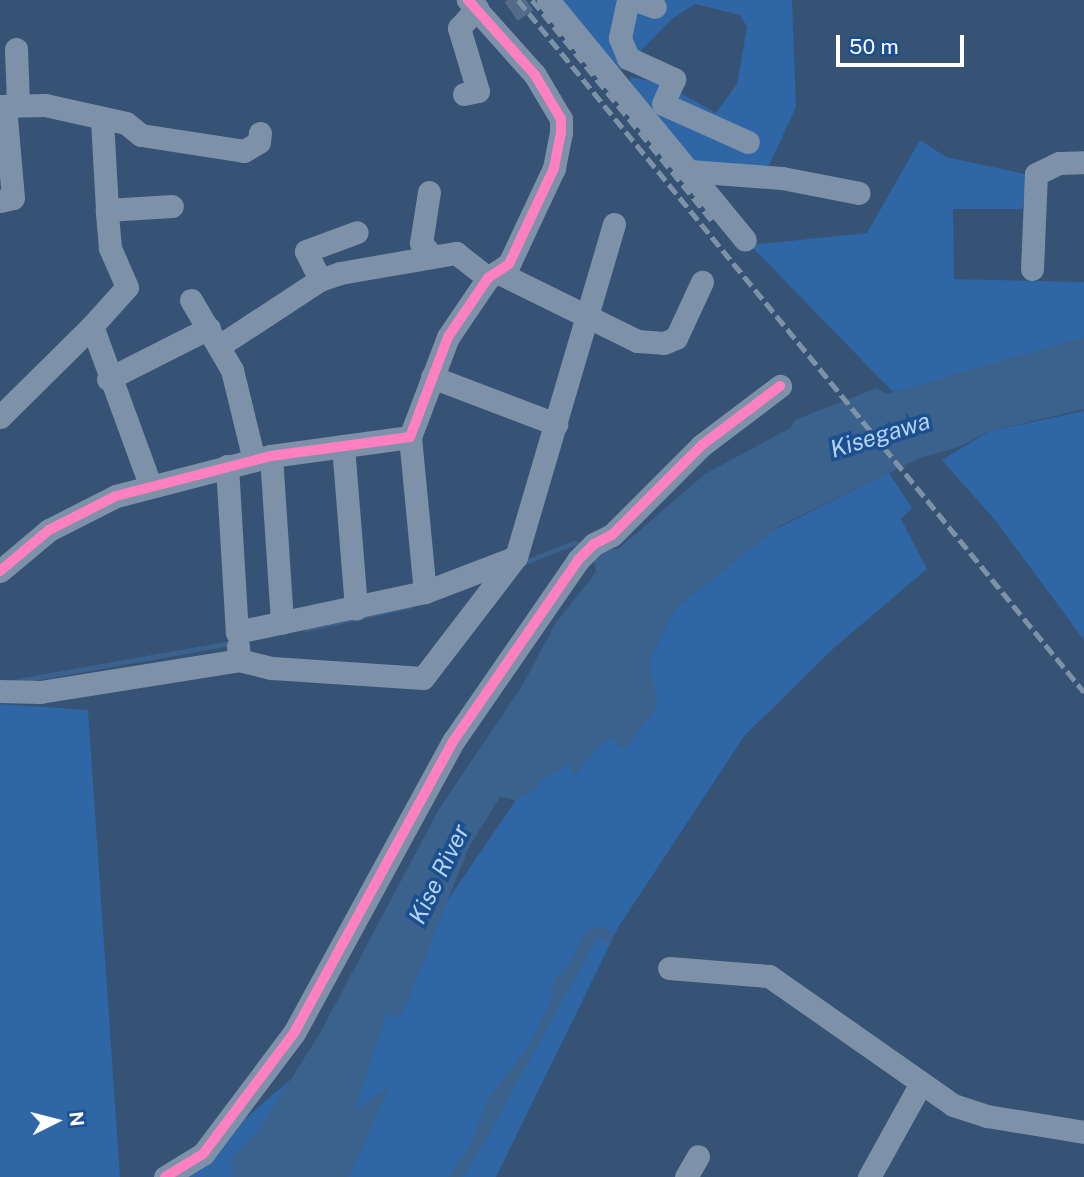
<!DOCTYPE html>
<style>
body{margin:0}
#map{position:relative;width:1084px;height:1177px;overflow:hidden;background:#365274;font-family:"Public Sans",sans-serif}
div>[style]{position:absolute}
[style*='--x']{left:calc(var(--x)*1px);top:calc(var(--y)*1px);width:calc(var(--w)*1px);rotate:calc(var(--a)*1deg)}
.green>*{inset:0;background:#2f66a5}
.water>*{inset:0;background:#3b618d}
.stream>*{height:5px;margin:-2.5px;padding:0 2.5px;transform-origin:2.5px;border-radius:2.5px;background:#3b618d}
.minor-tunnel>*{height:23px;margin-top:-11.5px;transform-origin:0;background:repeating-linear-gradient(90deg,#546c89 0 23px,transparent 0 34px)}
.minor>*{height:23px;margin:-11.5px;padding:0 11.5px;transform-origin:11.5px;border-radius:11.5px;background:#7d92a8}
.rail>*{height:5px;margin-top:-2.5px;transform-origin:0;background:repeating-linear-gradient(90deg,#7e92a7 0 12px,transparent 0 17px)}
.cycleway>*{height:10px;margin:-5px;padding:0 5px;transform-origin:5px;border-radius:5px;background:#ff80c0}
span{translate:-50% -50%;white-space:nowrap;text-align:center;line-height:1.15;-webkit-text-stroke:7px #1b4f8f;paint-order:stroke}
.water-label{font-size:24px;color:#b5d3f5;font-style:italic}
.north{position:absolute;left:21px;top:1086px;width:70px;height:70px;-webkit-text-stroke:5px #1b4f8f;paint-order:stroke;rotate:84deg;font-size:19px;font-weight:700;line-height:28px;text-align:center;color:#fff}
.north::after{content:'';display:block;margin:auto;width:24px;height:32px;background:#fff;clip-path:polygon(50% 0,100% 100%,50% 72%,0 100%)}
.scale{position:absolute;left:836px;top:35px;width:128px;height:32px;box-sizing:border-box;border:4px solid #fff;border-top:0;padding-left:9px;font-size:21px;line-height:24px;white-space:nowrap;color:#fff;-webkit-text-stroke:5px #1b4f8f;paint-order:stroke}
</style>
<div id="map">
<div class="green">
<div style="clip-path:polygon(562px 0,792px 0,796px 107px,766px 172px,680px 160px,634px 108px,630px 77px,664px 84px,716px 113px,737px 84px,747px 27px,740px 15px,695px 4px,672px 19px,622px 70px,606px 61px)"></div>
<div style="clip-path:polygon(920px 140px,946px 157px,1029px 175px,1022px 209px,953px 209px,954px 279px,1084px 282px,1084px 351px,893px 392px,750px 245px,867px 233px)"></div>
<div style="clip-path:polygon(1084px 411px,1084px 640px,995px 520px,942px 460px,990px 431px)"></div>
<div style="clip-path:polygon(889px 473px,912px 508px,901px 519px,927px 569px,835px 647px,745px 735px,619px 926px,496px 1177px,177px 1177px,351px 1028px,450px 897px,545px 757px,656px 702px,649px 661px,675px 609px,772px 531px)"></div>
<div style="clip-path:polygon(0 704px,88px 710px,120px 1177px,0 1177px)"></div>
</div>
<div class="water">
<div style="clip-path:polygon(1084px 337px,1084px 409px,990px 431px,959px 447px,920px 458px,780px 526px,675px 609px,649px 661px,658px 706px,624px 750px,612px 739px,605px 740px,576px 774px,573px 775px,569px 764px,543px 779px,529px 794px,515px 800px,500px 797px,469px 847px,408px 1001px,398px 1019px,387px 1012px,355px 1111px,391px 1084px,349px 1177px,232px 1177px,232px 1157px,260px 1128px,320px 1033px,439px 809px,522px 686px,555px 624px,596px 572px,593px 557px,600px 549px,618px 549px,705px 474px,790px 428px,795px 420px,877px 388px,887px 394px)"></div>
<div style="clip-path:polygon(602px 927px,615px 935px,609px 943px,597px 938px,486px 1140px,463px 1177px,449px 1177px,470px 1145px,488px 1099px,530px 1044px,552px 999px,554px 980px,576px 954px,579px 940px,591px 928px)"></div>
</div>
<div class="stream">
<div style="--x:520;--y:564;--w:57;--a:-21.6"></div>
<div style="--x:573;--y:543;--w:12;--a:14"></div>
<div style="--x:306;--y:629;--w:106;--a:-12.6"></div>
<div style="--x:17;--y:681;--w:217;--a:-10.1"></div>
</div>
<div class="minor-tunnel">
<div style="--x:511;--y:11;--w:19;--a:-35"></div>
</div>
<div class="minor">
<div style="--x:548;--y:0;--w:310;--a:50.6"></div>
<div style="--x:628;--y:0;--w:39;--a:102"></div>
<div style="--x:620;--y:38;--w:22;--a:68"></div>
<div style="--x:628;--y:58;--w:51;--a:24.5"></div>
<div style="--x:674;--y:79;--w:27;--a:114"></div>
<div style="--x:663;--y:104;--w:93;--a:24.1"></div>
<div style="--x:636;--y:0;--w:20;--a:20"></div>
<div style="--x:16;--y:49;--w:54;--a:87.9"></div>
<div style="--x:464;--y:94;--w:14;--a:-12"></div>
<div style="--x:478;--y:91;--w:66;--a:-106.8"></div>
<div style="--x:459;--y:28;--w:27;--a:-48"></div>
<div style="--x:0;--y:106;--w:45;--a:-1.3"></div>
<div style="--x:45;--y:105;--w:83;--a:12.5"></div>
<div style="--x:126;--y:123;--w:19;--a:39"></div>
<div style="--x:141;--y:135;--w:104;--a:8.8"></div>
<div style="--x:244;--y:151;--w:17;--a:-31"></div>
<div style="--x:259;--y:142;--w:9;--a:-84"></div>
<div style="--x:102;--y:120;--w:90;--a:86.8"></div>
<div style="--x:107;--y:210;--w:65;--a:-3.5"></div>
<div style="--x:689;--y:171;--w:93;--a:4.3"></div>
<div style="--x:782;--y:178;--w:78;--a:11"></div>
<div style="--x:429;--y:192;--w:52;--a:98.9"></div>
<div style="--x:421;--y:243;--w:18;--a:49"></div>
<div style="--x:0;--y:201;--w:13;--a:-13"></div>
<div style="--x:13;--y:198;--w:92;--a:-95"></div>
<div style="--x:1032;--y:269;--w:95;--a:-87.6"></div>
<div style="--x:1036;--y:174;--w:25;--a:-26"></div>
<div style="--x:1059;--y:163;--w:25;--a:-2"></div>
<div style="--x:497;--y:272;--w:156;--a:26.2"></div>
<div style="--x:637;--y:341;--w:27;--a:4"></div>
<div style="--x:664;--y:343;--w:13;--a:-23"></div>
<div style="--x:676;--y:338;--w:62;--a:-65.1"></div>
<div style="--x:320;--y:280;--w:32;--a:-116"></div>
<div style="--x:306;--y:251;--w:54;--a:-20.4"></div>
<div style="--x:191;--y:300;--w:81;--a:59.6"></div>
<div style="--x:232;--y:370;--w:93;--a:76.3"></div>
<div style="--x:92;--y:326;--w:52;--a:-48.1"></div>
<div style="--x:127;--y:287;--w:43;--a:-113.6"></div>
<div style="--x:110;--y:248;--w:38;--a:-95"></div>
<div style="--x:219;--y:346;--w:121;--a:-33.2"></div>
<div style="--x:320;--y:280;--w:21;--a:-19"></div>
<div style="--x:340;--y:273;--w:118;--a:-9.8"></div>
<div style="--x:456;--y:253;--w:41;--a:38"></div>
<div style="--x:432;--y:377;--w:133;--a:20.8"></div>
<div style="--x:108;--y:379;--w:113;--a:-26.8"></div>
<div style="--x:0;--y:417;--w:129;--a:-44.7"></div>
<div style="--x:92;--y:326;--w:171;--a:69.9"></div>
<div style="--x:410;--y:437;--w:156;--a:84.5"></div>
<div style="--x:343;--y:446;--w:163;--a:85.4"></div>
<div style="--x:271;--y:456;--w:167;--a:86.2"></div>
<div style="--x:227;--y:466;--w:166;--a:86.6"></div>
<div style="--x:237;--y:632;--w:192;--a:-12"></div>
<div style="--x:425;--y:592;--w:97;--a:-21"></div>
<div style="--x:516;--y:557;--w:347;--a:-73.6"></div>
<div style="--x:0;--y:571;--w:64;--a:-39.9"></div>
<div style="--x:49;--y:530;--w:75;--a:-26.9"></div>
<div style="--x:116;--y:496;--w:160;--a:-14.5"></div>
<div style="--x:271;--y:456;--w:140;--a:-7.8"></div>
<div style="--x:410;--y:437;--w:107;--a:-69.2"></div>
<div style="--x:448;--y:337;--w:71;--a:-55.9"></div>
<div style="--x:488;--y:278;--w:25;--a:-34"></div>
<div style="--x:509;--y:264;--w:106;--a:-64.9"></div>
<div style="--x:554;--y:168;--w:36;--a:-79"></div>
<div style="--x:561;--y:133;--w:14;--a:-90"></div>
<div style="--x:561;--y:119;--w:51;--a:-120.6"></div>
<div style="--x:535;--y:75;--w:101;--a:-131.8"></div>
<div style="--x:239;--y:660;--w:34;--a:14"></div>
<div style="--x:272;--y:668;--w:151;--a:3.8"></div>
<div style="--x:423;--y:678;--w:153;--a:-52.5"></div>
<div style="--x:0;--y:691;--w:40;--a:1.4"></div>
<div style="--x:40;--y:692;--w:202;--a:-9.1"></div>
<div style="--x:239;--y:660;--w:14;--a:-94"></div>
<div style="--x:669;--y:968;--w:100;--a:4.6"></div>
<div style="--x:769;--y:976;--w:225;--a:35"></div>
<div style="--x:953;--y:1105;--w:36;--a:18"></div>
<div style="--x:987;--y:1116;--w:98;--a:9.4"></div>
<div style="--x:165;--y:1177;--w:44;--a:-31.2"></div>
<div style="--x:203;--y:1154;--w:151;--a:-53.1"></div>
<div style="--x:294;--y:1033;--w:334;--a:-61.4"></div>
<div style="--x:454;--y:740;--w:219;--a:-55.4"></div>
<div style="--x:578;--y:560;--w:23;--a:-45"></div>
<div style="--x:594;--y:544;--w:20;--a:-27"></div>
<div style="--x:612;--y:535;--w:127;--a:-45"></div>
<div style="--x:702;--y:445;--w:98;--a:-37.1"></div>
<div style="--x:686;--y:1177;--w:24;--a:-60"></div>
<div style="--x:869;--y:1177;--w:105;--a:-61"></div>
</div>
<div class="rail">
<div style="--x:518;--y:0;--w:894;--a:50.72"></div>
<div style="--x:532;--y:0;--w:286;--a:50.8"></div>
</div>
<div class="cycleway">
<div style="--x:0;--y:571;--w:64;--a:-39.9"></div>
<div style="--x:49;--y:530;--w:75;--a:-26.9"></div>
<div style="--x:116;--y:496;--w:160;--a:-14.5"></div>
<div style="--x:271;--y:456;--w:140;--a:-7.8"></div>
<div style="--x:410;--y:437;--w:107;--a:-69.2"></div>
<div style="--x:448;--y:337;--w:71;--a:-55.9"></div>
<div style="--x:488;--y:278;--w:25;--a:-34"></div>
<div style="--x:509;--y:264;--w:106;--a:-64.9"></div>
<div style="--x:554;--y:168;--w:36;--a:-79"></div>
<div style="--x:561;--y:133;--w:14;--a:-90"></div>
<div style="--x:561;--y:119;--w:51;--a:-120.6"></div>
<div style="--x:535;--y:75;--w:101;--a:-131.8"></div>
<div style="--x:165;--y:1177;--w:44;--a:-31.2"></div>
<div style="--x:203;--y:1154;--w:151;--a:-53.1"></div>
<div style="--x:294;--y:1033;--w:334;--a:-61.4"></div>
<div style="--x:454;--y:740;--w:219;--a:-55.4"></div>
<div style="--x:578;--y:560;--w:23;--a:-45"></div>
<div style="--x:594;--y:544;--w:20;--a:-27"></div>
<div style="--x:612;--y:535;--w:127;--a:-45"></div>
<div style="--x:702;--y:445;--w:98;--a:-37.1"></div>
</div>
<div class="water-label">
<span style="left:880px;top:435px;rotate:-17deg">Kisegawa</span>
<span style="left:439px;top:874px;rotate:-64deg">Kise River</span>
</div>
<div class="north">N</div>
<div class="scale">50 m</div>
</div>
